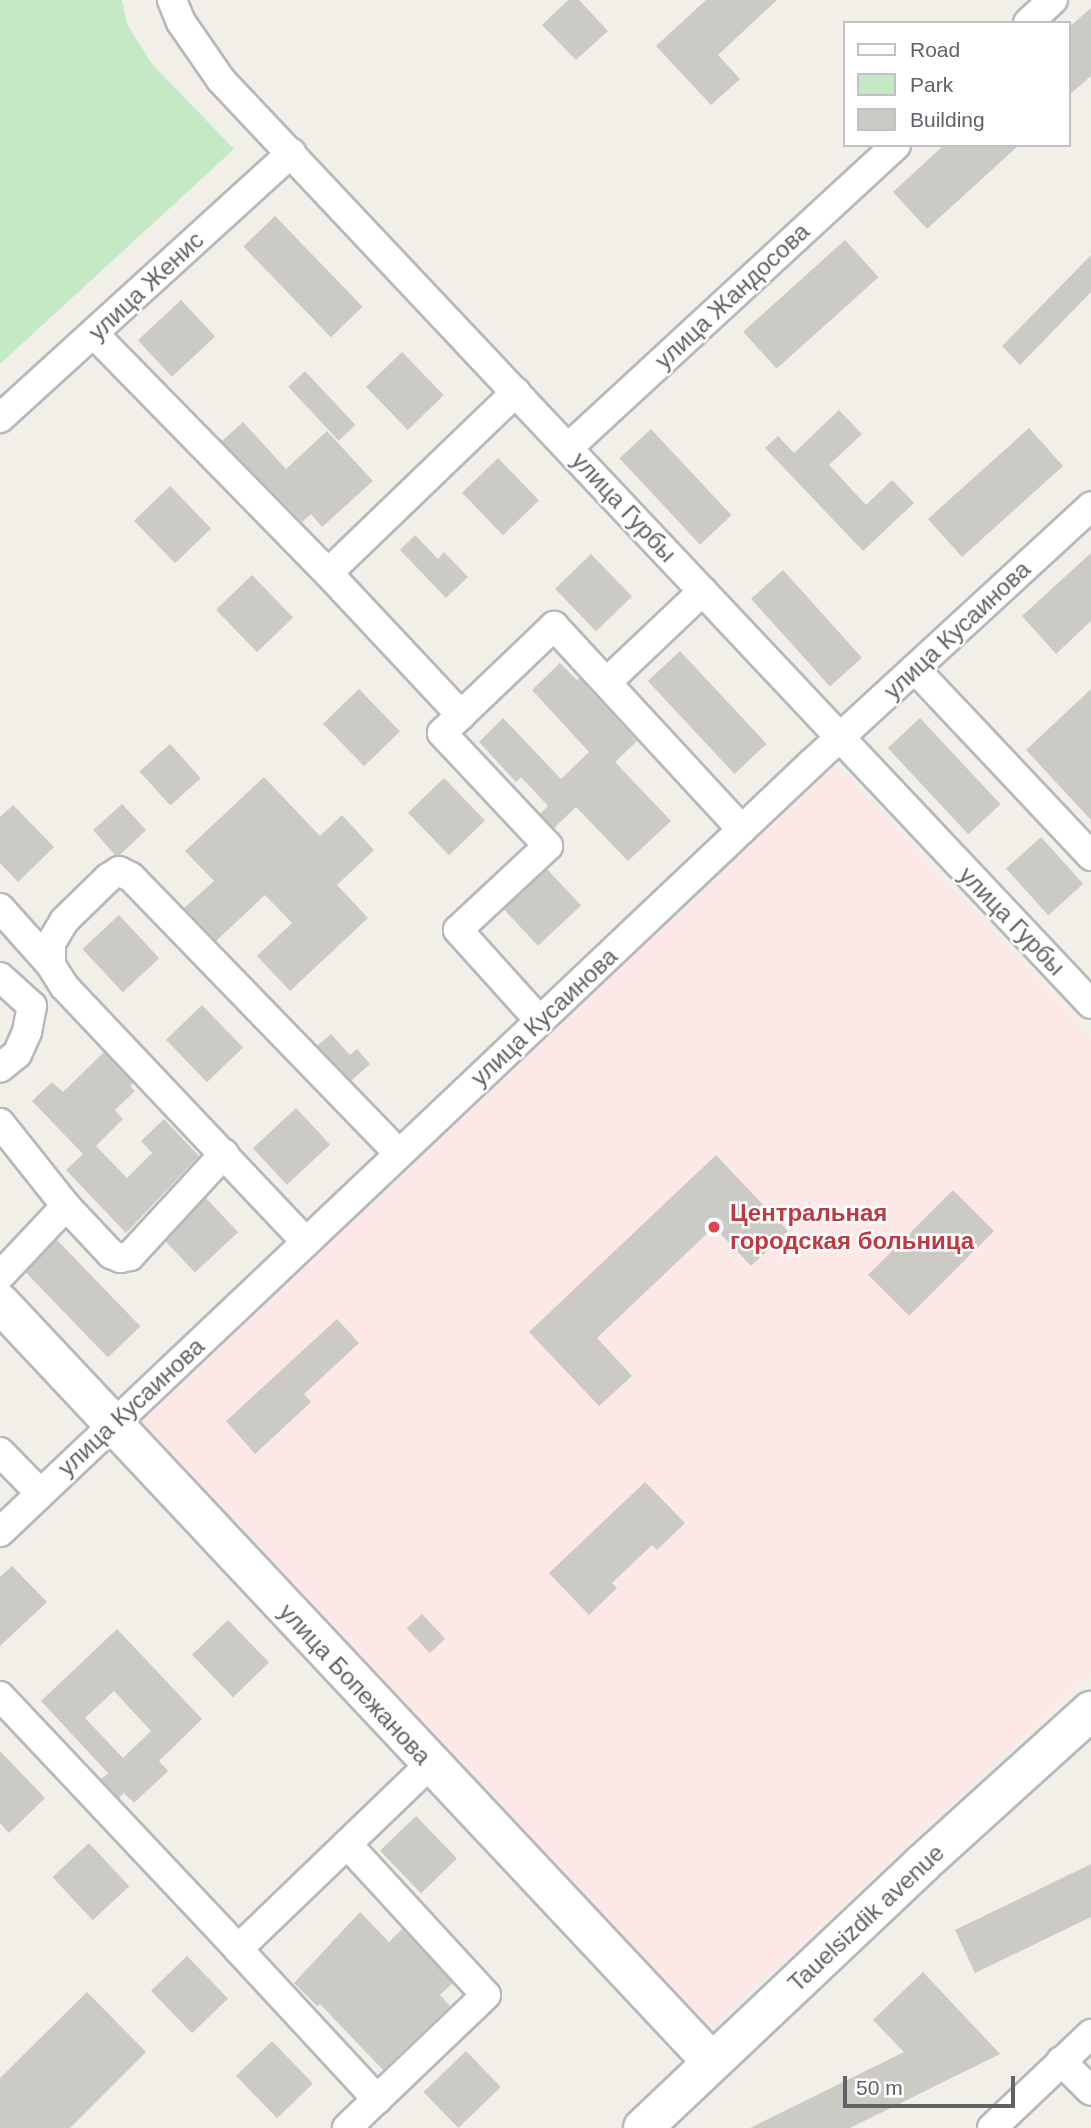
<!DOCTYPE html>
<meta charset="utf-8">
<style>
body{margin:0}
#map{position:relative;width:1091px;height:2128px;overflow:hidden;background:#f1efe8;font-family:Helvetica,sans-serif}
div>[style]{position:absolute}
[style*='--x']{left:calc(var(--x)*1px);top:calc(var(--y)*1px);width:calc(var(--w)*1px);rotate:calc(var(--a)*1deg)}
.medical>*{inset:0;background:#fce8e6}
.green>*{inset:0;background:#c5e8c5}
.building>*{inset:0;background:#cccac5;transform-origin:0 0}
.roads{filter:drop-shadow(2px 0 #b5b8bc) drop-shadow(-2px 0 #b5b8bc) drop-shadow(0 2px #b5b8bc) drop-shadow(0 -2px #b5b8bc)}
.street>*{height:28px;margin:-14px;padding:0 14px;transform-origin:14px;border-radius:14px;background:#fff}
.secondary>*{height:38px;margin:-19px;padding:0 19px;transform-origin:19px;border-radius:19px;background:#fff}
.dots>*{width:19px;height:19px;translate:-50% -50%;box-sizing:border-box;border:4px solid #fff;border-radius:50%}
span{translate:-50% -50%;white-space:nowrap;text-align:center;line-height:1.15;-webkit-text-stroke:5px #fff;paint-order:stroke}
.street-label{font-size:24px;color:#5f6368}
.health-label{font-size:24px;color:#be3a42;font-weight:700}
.left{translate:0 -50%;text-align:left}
.legend{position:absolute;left:843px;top:21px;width:228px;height:126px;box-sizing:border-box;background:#fff;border:2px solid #bfc1c3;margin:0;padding:9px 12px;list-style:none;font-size:21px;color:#5f6368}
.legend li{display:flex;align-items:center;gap:14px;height:35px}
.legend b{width:35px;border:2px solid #bfc1c3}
.scale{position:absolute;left:843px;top:2076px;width:172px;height:32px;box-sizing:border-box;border:4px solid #5f6368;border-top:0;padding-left:9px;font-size:21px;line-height:24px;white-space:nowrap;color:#5f6368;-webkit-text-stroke:5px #fff;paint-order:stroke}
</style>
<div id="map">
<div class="medical">
<div style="clip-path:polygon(834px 762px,1091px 1037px,1091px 1672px,708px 2030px,133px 1417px)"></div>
</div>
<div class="green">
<div style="clip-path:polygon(0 0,122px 0,127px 24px,152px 64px,234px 149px,0 364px)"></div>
</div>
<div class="building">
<div style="clip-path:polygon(568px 0,579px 0,608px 31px,576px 60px,542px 25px)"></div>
<div style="clip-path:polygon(706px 0,777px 0,718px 55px,740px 79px,711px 105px,656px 46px)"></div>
<div style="clip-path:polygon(1091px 8px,1091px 76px,1068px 96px,1068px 28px)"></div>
<div style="clip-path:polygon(944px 145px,1019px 145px,927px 229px,893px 192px)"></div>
<div style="left:275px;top:216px;width:126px;height:44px;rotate:46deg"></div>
<div style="left:845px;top:240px;width:50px;height:137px;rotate:48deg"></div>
<div style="clip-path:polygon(1091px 255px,1091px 292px,1020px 365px,1002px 346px)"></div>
<div style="left:181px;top:300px;width:50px;height:59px;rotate:47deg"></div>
<div style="left:402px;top:352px;width:60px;height:50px;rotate:46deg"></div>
<div style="left:305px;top:371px;width:74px;height:23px;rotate:47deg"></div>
<div style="clip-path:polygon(839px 410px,862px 434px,829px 465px,866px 505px,892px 480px,914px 503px,863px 551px,765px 448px,778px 436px,794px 453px)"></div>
<div style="clip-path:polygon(243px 422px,286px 469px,327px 431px,373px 481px,322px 527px,311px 514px,302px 522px,222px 441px)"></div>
<div style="left:1029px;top:428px;width:51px;height:136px;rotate:48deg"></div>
<div style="left:651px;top:429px;width:118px;height:43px;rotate:47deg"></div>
<div style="left:498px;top:458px;width:59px;height:50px;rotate:46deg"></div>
<div style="left:170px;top:486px;width:59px;height:50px;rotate:46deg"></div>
<div style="clip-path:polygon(415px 535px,438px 559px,444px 552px,468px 577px,446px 598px,400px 550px)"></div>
<div style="clip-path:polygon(1091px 553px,1091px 621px,1056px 654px,1022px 616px)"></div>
<div style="left:591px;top:554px;width:59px;height:50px;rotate:46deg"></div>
<div style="left:783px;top:570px;width:118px;height:43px;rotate:48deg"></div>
<div style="left:252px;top:575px;width:59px;height:50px;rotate:46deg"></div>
<div style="left:680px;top:651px;width:127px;height:44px;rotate:47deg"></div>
<div style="clip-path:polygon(560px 663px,577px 680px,579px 678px,637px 741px,615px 762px,671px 821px,628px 861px,576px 807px,554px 828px,540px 814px,548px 806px,521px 777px,516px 782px,479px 742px,503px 718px,561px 779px,589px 752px,532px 690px)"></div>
<div style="left:359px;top:689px;width:59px;height:50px;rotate:46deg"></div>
<div style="clip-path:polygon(1091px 689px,1091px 820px,1026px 750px)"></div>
<div style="left:920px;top:718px;width:118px;height:44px;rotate:47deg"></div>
<div style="left:170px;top:744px;width:46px;height:41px;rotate:48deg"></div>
<div style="clip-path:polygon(264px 777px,320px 836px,342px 815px,374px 850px,337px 885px,368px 918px,290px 991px,257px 956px,292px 923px,265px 895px,216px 941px,184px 908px,214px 881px,185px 851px)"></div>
<div style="left:444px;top:778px;width:59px;height:50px;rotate:46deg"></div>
<div style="clip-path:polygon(122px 804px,146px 830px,120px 855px,115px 855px,93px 830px)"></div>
<div style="clip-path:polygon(13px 805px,54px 847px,18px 882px,0 863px,0 817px)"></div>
<div style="left:1041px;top:837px;width:63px;height:47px;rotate:48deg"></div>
<div style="left:547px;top:869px;width:50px;height:59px;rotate:47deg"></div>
<div style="left:119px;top:915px;width:59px;height:50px;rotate:47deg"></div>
<div style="left:202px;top:1005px;width:59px;height:50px;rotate:46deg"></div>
<div style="clip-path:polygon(331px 1034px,350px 1055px,357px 1049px,370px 1064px,351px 1081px,317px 1046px)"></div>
<div style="clip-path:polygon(104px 1052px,133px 1083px,130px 1086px,135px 1091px,115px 1110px,123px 1119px,96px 1146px,127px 1178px,152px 1153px,141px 1141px,164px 1119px,199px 1156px,126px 1233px,66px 1170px,83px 1154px,32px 1101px,52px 1082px,63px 1092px)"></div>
<div style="left:296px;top:1108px;width:50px;height:59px;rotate:47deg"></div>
<div style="clip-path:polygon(716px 1155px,788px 1231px,751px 1266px,714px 1227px,597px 1338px,632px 1376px,599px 1406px,529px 1332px)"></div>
<div style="left:953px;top:1190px;width:58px;height:120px;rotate:45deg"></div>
<div style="left:206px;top:1198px;width:47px;height:59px;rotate:47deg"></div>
<div style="left:57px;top:1240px;width:120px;height:45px;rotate:46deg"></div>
<div style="clip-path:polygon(337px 1319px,359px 1343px,304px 1394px,311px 1402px,255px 1454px,226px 1421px)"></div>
<div style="clip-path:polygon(645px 1482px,685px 1523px,657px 1550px,652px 1545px,612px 1583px,617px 1588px,589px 1615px,549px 1573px)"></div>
<div style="clip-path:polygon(12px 1566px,47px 1602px,0 1646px,0 1577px)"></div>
<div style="left:422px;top:1614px;width:34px;height:21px;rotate:47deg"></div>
<div style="left:228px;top:1620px;width:59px;height:50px;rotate:46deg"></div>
<div style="clip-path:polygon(evenodd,117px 1629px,202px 1719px,159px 1761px,168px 1771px,134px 1803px,124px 1793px,119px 1798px,101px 1779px,108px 1773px,41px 1701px,117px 1629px,114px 1691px,151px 1731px,123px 1758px,85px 1718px,114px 1691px)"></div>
<div style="clip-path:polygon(0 1751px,45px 1798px,9px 1833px,0 1823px)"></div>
<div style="left:416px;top:1816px;width:59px;height:50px;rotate:46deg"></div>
<div style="left:89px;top:1843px;width:59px;height:50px;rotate:47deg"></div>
<div style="clip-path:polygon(1091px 1864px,1091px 1917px,975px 1973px,955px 1930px)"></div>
<div style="clip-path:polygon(360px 1912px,389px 1942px,402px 1929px,453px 1983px,440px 1995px,450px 2006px,383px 2070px,320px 2004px,317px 2006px,294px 1983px)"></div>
<div style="left:187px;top:1956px;width:59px;height:50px;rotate:46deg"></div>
<div style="clip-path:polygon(923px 1972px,1000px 2054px,850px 2128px,750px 2128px,904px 2052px,873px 2020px)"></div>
<div style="clip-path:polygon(87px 1992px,146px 2052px,70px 2128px,0 2128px,0 2078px)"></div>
<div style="left:272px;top:2041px;width:59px;height:50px;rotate:46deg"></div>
<div style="left:466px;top:2051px;width:50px;height:59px;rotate:46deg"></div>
</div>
<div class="roads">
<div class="street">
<div style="--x:172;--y:0;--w:24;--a:68"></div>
<div style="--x:181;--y:22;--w:70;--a:55.4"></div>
<div style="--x:221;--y:80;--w:1269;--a:46.72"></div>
<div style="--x:1028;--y:23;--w:34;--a:-43"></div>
<div style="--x:94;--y:334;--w:334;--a:45.6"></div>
<div style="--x:328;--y:573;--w:261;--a:-43.9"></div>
<div style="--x:0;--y:418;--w:394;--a:-42.3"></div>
<div style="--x:569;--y:447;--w:445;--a:-42.7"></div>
<div style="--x:328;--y:573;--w:195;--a:46.9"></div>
<div style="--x:461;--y:715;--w:26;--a:137"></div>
<div style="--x:442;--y:733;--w:155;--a:46.8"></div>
<div style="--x:548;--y:846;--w:123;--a:137"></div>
<div style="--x:458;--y:930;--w:122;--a:48"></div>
<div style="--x:915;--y:669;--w:257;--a:46.7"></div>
<div style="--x:607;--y:682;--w:132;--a:-43.5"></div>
<div style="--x:461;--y:715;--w:129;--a:-43.7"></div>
<div style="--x:554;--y:626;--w:277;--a:47.3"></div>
<div style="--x:0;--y:908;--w:76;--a:48.2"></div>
<div style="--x:0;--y:977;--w:43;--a:42.2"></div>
<div style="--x:32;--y:1006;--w:26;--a:101"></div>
<div style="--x:27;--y:1032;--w:24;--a:114"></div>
<div style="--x:17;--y:1054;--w:22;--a:141"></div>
<div style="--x:0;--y:1123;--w:106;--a:51.5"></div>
<div style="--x:66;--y:1206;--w:66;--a:46.8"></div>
<div style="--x:111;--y:1254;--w:10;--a:24"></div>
<div style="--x:120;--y:1258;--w:10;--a:-11"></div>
<div style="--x:130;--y:1256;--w:139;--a:-47.3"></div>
<div style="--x:306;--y:1242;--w:352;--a:-133.4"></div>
<div style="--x:64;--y:986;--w:25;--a:-122"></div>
<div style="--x:51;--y:965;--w:22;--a:-90"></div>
<div style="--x:51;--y:943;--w:26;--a:-59"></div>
<div style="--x:64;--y:921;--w:62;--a:-44.3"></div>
<div style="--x:108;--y:878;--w:13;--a:-32"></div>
<div style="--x:119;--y:871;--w:13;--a:27"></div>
<div style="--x:131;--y:877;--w:385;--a:45.9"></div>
<div style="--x:0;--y:1276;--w:96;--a:-46.7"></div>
<div style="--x:0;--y:1452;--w:57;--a:45.7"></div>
<div style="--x:0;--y:1532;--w:1118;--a:-43.44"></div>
<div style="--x:812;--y:763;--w:379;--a:-42.6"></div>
<div style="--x:0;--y:1696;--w:347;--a:46.7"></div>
<div style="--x:238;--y:1949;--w:267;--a:-43.9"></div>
<div style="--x:347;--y:1844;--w:205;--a:47.4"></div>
<div style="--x:486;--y:1995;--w:151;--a:136.3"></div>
<div style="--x:238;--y:1949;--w:205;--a:47.2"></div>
<div style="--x:377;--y:2099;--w:42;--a:136"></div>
<div style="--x:1061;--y:2061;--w:42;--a:45"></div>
<div style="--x:992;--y:2128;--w:137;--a:-43.5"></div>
</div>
<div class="secondary">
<div style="--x:0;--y:1303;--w:1041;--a:46.83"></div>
<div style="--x:643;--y:2128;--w:384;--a:-43.4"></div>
<div style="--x:922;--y:1864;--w:228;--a:-42.2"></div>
</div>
</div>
<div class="dots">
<div style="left:714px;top:1227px;background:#e0444e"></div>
</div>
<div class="street-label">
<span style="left:146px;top:286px;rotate:-43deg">улица Женис</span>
<span style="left:732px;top:296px;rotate:-43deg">улица Жандосова</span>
<span style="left:624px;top:507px;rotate:47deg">улица Гурбы</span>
<span style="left:957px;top:630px;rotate:-43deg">улица Кусаинова</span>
<span style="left:1012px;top:921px;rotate:46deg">улица Гурбы</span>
<span style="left:544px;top:1017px;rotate:-43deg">улица Кусаинова</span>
<span style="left:131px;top:1407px;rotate:-43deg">улица Кусаинова</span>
<span style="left:355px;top:1684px;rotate:47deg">улица Бопежанова</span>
<span style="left:866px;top:1918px;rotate:-43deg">Tauelsizdik avenue</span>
</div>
<div class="health-label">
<span class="left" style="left:730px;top:1227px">Центральная<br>городская больница</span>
</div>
<ul class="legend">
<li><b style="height:9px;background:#fff"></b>Road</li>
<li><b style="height:19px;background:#c5e8c5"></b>Park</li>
<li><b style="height:19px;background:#cccac5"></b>Building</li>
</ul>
<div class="scale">50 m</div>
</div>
